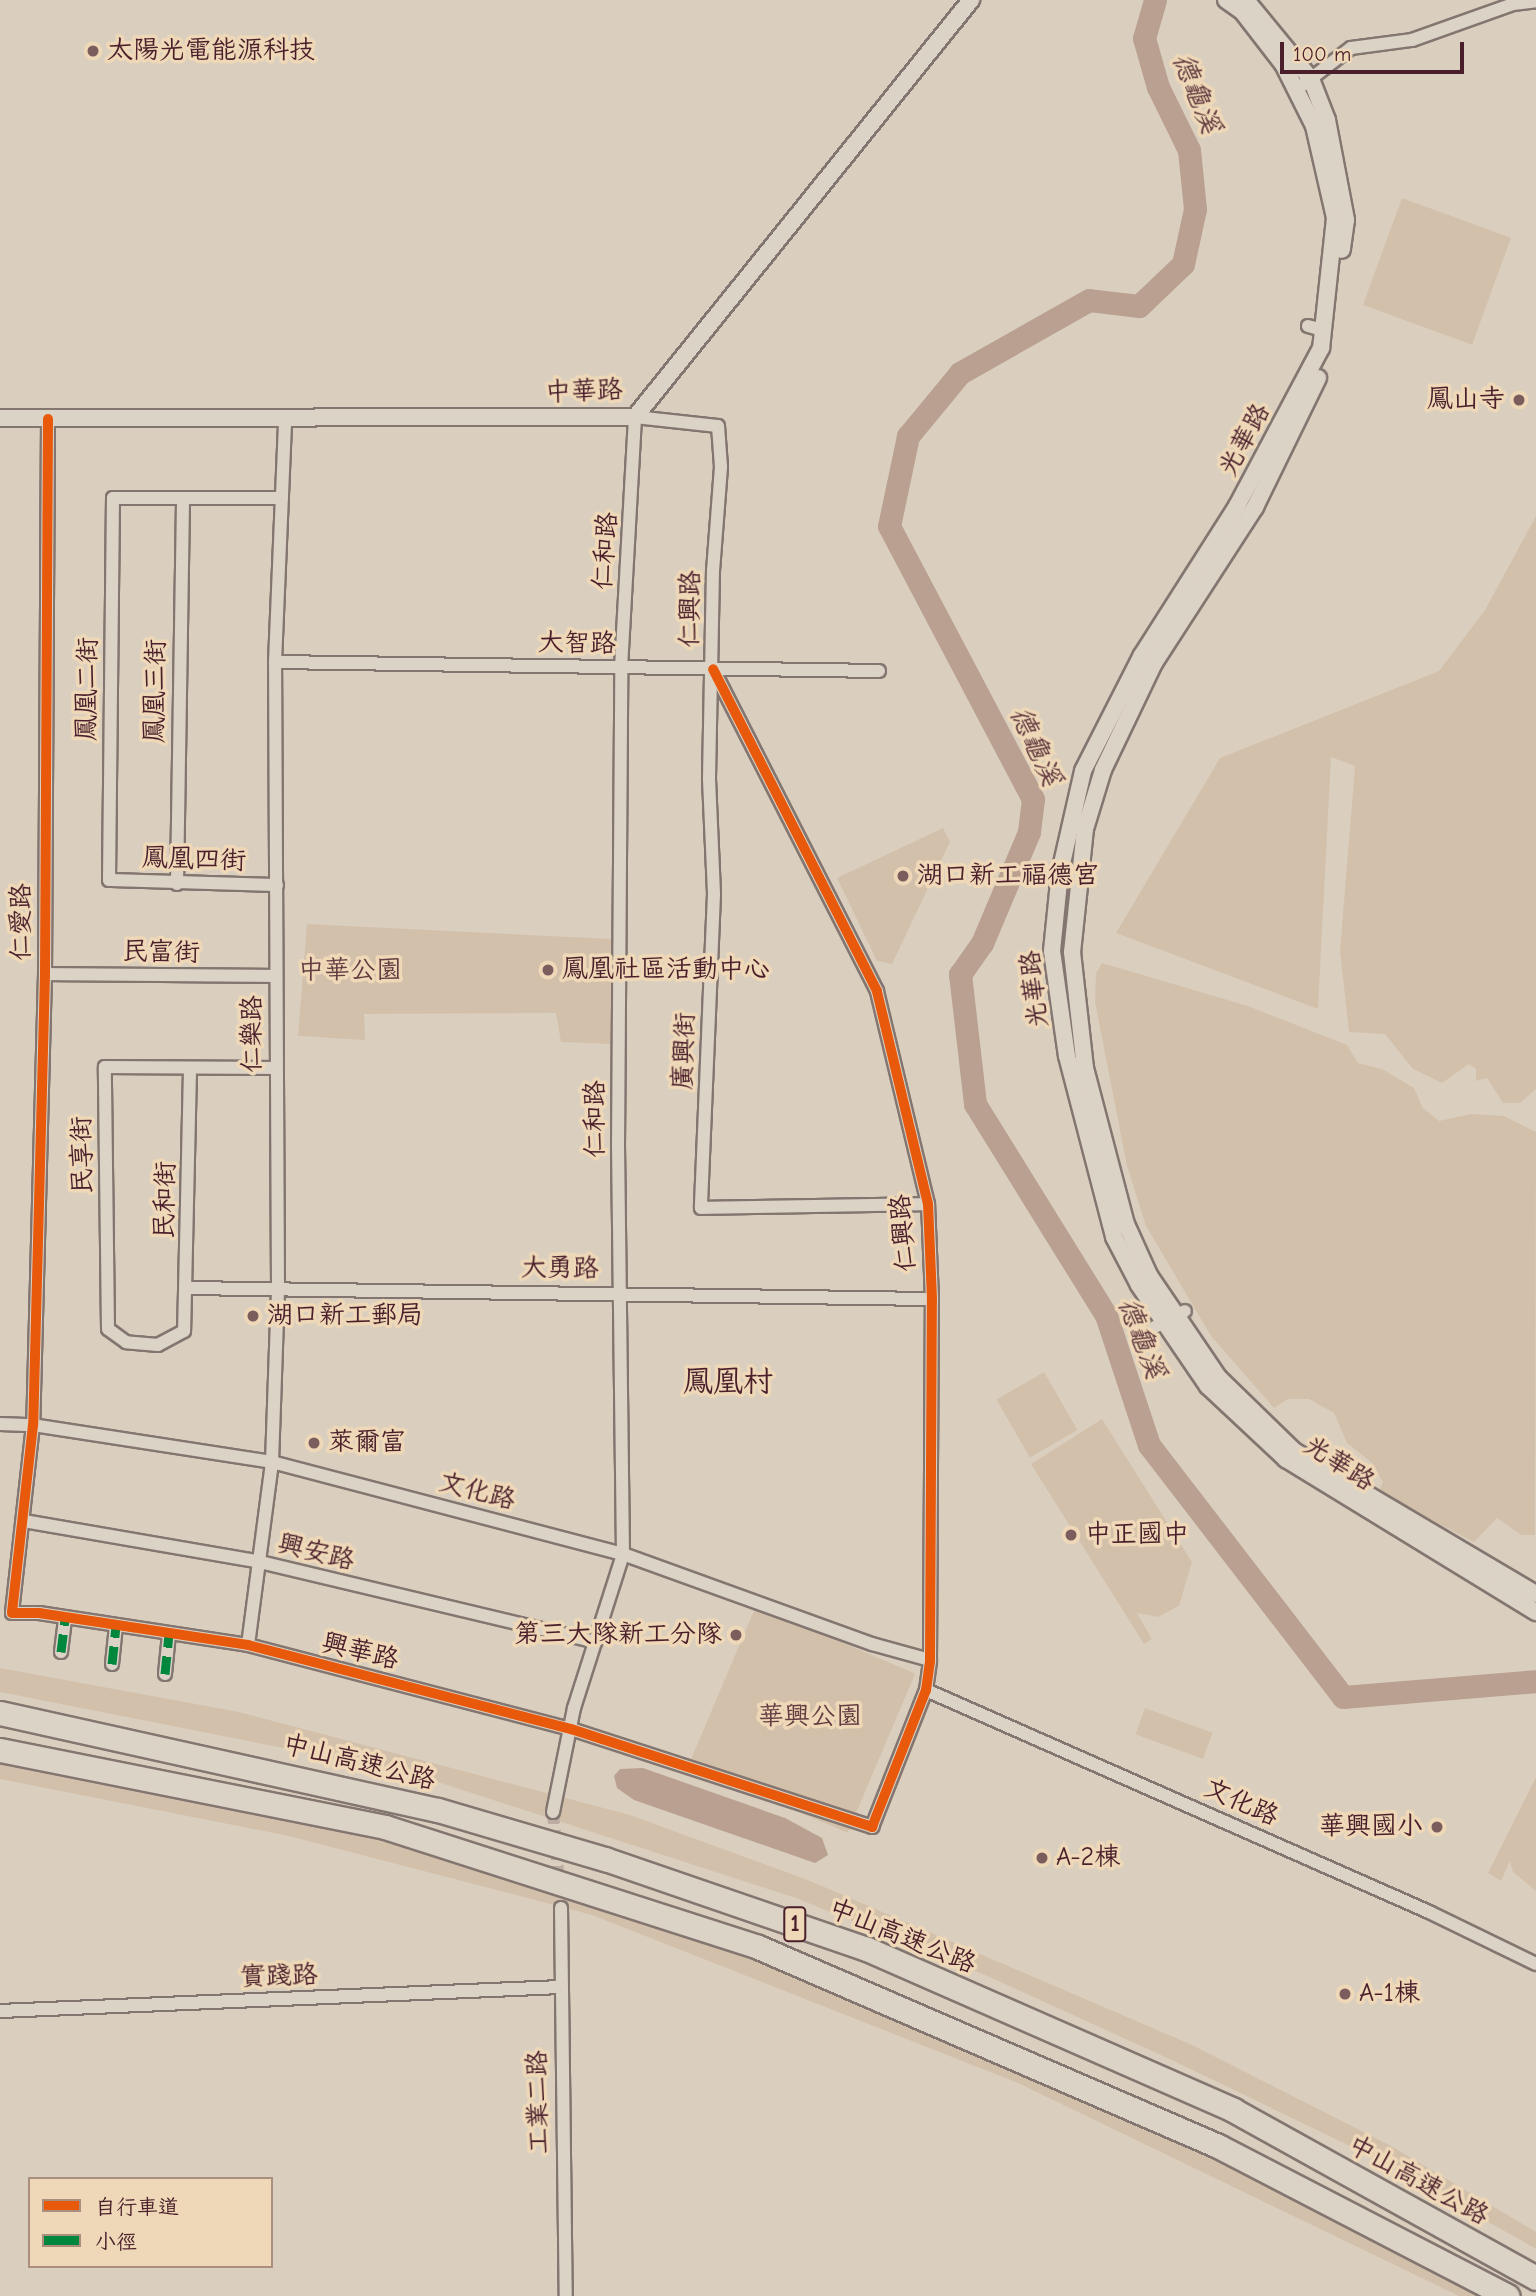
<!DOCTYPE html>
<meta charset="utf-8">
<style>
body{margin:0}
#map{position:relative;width:1536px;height:2296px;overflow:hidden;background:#dacfbe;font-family:"Comic Neue","LXGW WenKai TC",sans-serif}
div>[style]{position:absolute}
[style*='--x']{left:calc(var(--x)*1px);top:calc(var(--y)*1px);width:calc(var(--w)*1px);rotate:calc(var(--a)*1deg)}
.green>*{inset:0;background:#d3c0ab;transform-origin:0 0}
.water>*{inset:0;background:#baa091}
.river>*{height:23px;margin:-11.5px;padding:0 11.5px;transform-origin:11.5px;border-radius:11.5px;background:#baa091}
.minor-tunnel>*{height:12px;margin-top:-6px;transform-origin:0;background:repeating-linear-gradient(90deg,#bdaca1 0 12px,transparent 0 18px)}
.roads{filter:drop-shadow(2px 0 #837670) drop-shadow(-2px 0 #837670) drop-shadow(0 2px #837670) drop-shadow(0 -2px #837670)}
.minor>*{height:12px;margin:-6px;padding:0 6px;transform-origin:6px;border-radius:6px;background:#dcd3c7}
.tertiary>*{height:16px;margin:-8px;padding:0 8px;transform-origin:8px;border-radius:8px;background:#dcd3c7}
.motorway>*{height:23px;margin:-11.5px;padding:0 11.5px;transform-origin:11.5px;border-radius:11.5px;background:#dcd3c7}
.quiet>*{height:9px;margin-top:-4.5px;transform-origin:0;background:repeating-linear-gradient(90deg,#00873e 0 18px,transparent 0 27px)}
.cycleway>*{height:10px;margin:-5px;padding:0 5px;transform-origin:5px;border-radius:5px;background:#e8590c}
.dots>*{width:19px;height:19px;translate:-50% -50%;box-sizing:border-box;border:4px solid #eed8b7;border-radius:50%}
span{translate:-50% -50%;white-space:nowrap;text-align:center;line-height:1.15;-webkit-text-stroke:7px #eed8b7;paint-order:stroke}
.shield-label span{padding:2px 5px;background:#eed8b7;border:2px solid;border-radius:5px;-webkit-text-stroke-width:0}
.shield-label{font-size:24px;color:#4a1f2b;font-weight:700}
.poi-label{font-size:26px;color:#4a1f2b}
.left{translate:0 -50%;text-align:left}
.right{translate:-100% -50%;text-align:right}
.street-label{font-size:26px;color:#4a1f2b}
.park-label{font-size:26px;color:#643d42}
.water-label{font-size:28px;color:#623a40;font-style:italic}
.quarter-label{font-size:30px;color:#4a1f2b}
.legend{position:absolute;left:28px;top:2177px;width:245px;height:91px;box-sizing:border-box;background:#eed8b7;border:2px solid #ac8e7f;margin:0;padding:9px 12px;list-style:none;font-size:21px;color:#4a1f2b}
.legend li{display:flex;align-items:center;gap:14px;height:35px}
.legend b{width:35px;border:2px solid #ac8e7f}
.scale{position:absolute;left:1280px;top:42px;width:184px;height:32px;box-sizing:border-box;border:4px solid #4a1f2b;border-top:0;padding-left:9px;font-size:21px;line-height:24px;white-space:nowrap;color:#4a1f2b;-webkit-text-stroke:5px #eed8b7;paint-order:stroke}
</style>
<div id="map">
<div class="green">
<div style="left:1402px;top:198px;width:116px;height:114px;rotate:20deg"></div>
<div style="clip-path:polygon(1536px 516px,1536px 1089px,1520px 1103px,1503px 1103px,1487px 1078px,1476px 1081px,1476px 1069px,1469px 1064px,1442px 1083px,1413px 1069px,1385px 1034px,1349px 1032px,1340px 951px,1355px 766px,1331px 757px,1318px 1009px,1116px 933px,1220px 758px,1439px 671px,1485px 610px)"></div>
<div style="clip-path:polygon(943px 828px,950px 842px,892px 964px,877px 961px,837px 878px)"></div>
<div style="clip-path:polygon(307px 924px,612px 939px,611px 1044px,561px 1042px,556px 1013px,364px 1014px,365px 1040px,298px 1036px)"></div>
<div style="clip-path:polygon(1102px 963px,1248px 1006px,1347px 1045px,1358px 1063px,1382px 1069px,1414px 1088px,1423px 1108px,1439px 1121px,1471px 1114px,1504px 1116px,1536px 1132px,1535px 1535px,1521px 1535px,1497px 1518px,1474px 1542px,1378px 1492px,1383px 1482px,1372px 1463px,1347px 1443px,1334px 1413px,1309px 1399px,1288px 1399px,1274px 1408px,1211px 1336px,1146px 1226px,1127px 1166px,1095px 1002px,1096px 973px)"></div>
<div style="left:1044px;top:1372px;width:67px;height:55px;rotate:60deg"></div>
<div style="clip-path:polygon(1102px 1419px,1192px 1562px,1179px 1606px,1158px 1617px,1137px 1613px,1152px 1639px,1144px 1644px,1031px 1464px)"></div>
<div style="left:756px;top:1606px;width:173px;height:173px;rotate:23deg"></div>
<div style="clip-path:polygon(0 1668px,239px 1712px,630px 1815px,808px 1880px,1190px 2044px,1391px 2146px,1536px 2232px,1536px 2249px,1377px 2159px,1178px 2063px,992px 1978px,796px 1898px,410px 1773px,0 1692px)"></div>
<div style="left:1145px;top:1708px;width:72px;height:28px;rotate:20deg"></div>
<div style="clip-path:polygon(0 1760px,385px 1834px,828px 1986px,1217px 2157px,1492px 2296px,1459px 2296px,1018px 2083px,592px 1915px,289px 1836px,0 1779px)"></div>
<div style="clip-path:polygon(1536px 1777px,1536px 1891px,1513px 1872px,1510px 1861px,1501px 1881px,1488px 1873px)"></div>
</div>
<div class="water">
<div style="clip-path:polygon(643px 1768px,785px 1818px,822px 1838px,828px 1855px,815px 1863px,634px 1800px,617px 1788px,614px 1776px,620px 1769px)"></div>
</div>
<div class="river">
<div style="--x:1155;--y:0;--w:40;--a:106"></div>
<div style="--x:1144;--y:38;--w:51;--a:74.1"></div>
<div style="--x:1158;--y:87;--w:70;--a:63.8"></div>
<div style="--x:1189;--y:150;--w:59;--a:84.2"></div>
<div style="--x:1195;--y:209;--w:56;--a:102.3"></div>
<div style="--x:1183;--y:264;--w:61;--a:136.3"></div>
<div style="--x:1139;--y:306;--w:50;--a:-173.2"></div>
<div style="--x:1089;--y:300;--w:148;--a:150.5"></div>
<div style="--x:960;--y:373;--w:82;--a:129.5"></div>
<div style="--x:908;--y:436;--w:92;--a:101.9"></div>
<div style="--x:889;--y:526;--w:309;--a:62.2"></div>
<div style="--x:1033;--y:799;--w:33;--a:97"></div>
<div style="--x:1029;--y:832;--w:121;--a:112.9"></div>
<div style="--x:982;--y:943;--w:38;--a:125"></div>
<div style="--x:960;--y:974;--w:131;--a:83.4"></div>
<div style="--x:975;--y:1104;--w:248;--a:58.2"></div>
<div style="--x:1106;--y:1315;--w:137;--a:71.7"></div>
<div style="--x:1149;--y:1445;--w:318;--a:52.4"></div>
<div style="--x:1343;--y:1697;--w:194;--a:-4.7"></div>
</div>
<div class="minor-tunnel">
<div style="--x:553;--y:1812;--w:96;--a:85.2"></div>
</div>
<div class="roads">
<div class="minor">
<div style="--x:1296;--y:90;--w:69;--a:-37.4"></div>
<div style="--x:1351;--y:48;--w:62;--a:-7.5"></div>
<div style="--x:1412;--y:40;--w:107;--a:-19.6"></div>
<div style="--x:1513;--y:4;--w:23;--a:-7"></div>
<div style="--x:1308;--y:326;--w:16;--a:15"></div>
<div style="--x:48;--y:419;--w:555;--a:90.31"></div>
<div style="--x:45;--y:974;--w:451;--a:91.5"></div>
<div style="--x:33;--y:1425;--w:189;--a:96.4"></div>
<div style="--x:12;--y:1613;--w:27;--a:0"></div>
<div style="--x:39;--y:1613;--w:211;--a:8.7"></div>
<div style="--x:248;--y:1645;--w:334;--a:14.6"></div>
<div style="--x:571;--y:1729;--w:317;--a:18"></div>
<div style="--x:872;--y:1827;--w:147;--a:-68.5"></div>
<div style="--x:926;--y:1690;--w:30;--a:-82"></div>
<div style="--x:930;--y:1660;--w:361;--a:-89.7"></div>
<div style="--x:932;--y:1299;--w:95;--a:-92.4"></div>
<div style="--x:928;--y:1204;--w:219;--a:-103.5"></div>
<div style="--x:877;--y:991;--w:361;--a:-117"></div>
<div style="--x:275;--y:662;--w:604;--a:0.85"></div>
<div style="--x:177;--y:884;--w:386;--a:-89.1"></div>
<div style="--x:277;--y:885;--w:168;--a:-178.3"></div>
<div style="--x:109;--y:880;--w:382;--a:-89.4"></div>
<div style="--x:113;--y:498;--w:169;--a:0"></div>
<div style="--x:45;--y:974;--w:231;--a:0.5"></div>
<div style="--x:190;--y:1070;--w:261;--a:91.3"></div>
<div style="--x:184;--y:1331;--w:30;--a:152"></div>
<div style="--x:158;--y:1345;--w:32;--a:-175"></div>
<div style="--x:126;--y:1342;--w:22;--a:-144"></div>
<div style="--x:108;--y:1329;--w:262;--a:-90.7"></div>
<div style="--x:105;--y:1067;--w:170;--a:0.3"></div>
<div style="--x:187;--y:1288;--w:745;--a:0.85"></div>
<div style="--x:1153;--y:1328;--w:36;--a:-28"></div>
<div style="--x:0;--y:1424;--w:33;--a:2"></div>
<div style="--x:33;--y:1425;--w:242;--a:8.8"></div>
<div style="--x:272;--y:1462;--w:363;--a:14.7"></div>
<div style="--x:623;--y:1554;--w:265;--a:19.9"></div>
<div style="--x:872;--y:1644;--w:60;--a:15.4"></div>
<div style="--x:24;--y:1521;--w:235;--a:9.8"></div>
<div style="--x:256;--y:1561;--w:349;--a:13.4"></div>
<div style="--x:248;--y:1645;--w:185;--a:-82.5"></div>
<div style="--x:272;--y:1462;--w:174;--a:-88"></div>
<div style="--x:278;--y:1288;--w:626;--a:-90.27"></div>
<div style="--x:275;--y:662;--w:241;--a:-87.6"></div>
<div style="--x:61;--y:1652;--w:35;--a:-83"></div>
<div style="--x:112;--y:1664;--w:39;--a:-84"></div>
<div style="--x:165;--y:1674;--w:40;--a:-84.3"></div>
<div style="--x:926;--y:1690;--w:550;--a:23.81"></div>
<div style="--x:1429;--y:1912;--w:119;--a:25.9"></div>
<div style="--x:553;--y:1812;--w:106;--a:-78.6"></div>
<div style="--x:574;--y:1708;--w:162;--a:-72.3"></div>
<div style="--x:623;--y:1554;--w:407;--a:-90.7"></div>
<div style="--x:618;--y:1147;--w:479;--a:-89.6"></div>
<div style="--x:621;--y:668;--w:251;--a:-86.8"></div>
<div style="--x:635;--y:417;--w:83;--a:6.2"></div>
<div style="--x:718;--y:426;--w:41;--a:85.8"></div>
<div style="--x:721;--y:467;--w:103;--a:94.4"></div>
<div style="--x:713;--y:570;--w:209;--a:91.1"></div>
<div style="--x:709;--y:779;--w:115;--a:87.5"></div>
<div style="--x:714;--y:894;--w:314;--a:92.4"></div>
<div style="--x:701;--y:1208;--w:227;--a:-1"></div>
<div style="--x:561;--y:1908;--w:388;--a:89.3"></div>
<div style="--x:0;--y:2011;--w:561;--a:-2.45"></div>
</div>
<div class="tertiary">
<div style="--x:1226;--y:0;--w:19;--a:35"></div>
<div style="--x:1242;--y:11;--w:67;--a:52.3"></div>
<div style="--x:1283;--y:64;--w:69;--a:63.4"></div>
<div style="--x:1314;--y:126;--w:94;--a:77.1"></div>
<div style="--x:1335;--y:218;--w:131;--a:96.1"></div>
<div style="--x:1321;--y:348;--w:179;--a:118"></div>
<div style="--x:1237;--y:506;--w:177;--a:122.5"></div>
<div style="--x:1142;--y:655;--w:130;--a:117"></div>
<div style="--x:1083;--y:771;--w:104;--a:102.8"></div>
<div style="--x:1060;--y:872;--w:79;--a:95.8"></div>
<div style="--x:1052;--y:951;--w:106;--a:81.9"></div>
<div style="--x:1067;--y:1056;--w:187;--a:75.4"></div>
<div style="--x:1114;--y:1237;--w:54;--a:62.5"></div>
<div style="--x:1139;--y:1285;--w:122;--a:55.7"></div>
<div style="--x:1208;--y:1386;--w:107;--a:43.1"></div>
<div style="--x:1286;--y:1459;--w:293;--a:31.5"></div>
<div style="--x:1246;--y:0;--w:102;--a:50.6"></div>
<div style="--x:1311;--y:79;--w:44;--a:68.7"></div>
<div style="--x:1327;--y:120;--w:102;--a:79.2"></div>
<div style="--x:1346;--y:220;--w:30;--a:98"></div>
<div style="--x:1318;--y:378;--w:144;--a:116"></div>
<div style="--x:1255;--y:507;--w:186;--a:122.9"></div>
<div style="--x:1154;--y:663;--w:119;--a:115.5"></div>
<div style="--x:1103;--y:770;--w:62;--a:107"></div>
<div style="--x:1085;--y:829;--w:124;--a:96"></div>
<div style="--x:1072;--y:952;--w:117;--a:83.6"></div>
<div style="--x:1085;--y:1068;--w:161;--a:75.3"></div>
<div style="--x:1126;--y:1224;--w:56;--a:65.7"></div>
<div style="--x:1149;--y:1275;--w:123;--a:55.9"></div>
<div style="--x:1218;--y:1377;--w:106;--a:44.2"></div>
<div style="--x:1294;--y:1451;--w:281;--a:30.6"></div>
<div style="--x:0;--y:418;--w:635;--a:-0.09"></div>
<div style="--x:635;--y:417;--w:536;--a:-51.14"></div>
</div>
<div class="motorway">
<div style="--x:0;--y:1713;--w:449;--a:12.5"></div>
<div style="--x:438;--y:1810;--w:174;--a:16.4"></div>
<div style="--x:605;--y:1859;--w:277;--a:19"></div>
<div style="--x:867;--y:1949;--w:400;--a:23.7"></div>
<div style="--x:1233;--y:2110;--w:346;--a:29"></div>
<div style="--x:0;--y:1750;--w:393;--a:11.3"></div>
<div style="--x:385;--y:1827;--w:392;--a:17.8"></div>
<div style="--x:758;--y:1947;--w:501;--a:23.39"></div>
<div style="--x:1218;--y:2146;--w:326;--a:27.4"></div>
</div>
</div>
<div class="quiet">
<div style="--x:61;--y:1652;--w:35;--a:-83"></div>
<div style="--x:112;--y:1664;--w:39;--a:-84"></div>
<div style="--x:165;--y:1674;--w:40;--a:-84.3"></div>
</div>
<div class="cycleway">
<div style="--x:48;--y:419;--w:555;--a:90.31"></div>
<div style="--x:45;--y:974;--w:451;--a:91.5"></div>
<div style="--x:33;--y:1425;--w:189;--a:96.4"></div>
<div style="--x:12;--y:1613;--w:27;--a:0"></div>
<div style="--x:39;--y:1613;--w:211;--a:8.7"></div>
<div style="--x:248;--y:1645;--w:334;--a:14.6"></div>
<div style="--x:571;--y:1729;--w:317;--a:18"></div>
<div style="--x:872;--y:1827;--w:147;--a:-68.5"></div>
<div style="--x:926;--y:1690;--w:30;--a:-82"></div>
<div style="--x:930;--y:1660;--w:361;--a:-89.7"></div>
<div style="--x:932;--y:1299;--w:95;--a:-92.4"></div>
<div style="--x:928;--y:1204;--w:219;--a:-103.5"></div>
<div style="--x:877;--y:991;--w:361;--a:-117"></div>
</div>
<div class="dots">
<div style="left:93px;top:51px;background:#7c5d5e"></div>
<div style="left:1519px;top:400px;background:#7c5d5e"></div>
<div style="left:903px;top:876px;background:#7c5d5e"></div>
<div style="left:548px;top:970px;background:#7c5d5e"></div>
<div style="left:253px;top:1316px;background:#7c5d5e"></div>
<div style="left:314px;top:1443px;background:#7c5d5e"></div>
<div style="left:1071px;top:1535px;background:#7c5d5e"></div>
<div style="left:736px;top:1635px;background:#7c5d5e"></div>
<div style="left:1437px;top:1827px;background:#7c5d5e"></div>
<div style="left:1042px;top:1858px;background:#7c5d5e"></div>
<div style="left:1345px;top:1994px;background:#7c5d5e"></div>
</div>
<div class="shield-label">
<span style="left:795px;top:1924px">1</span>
</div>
<div class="poi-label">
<span class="left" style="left:107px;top:51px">太陽光電能源科技</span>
<span class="right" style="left:1505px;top:400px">鳳山寺</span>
<span class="left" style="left:917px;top:876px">湖口新工福德宮</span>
<span class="left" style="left:562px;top:970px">鳳凰社區活動中心</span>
<span class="left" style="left:267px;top:1316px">湖口新工郵局</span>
<span class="left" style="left:328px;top:1443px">萊爾富</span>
<span class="left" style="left:1085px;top:1535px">中正國中</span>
<span class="right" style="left:722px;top:1635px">第三大隊新工分隊</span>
<span class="right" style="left:1423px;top:1827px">華興國小</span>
<span class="left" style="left:1056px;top:1858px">A-2棟</span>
<span class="left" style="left:1359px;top:1994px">A-1棟</span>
</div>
<div class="street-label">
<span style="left:584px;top:392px;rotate:-2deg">中華路</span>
<span style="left:1245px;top:440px;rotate:-61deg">光華路</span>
<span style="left:606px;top:551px;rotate:-86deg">仁和路</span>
<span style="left:691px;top:609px;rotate:-89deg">仁興路</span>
<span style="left:577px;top:644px;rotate:1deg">大智路</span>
<span style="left:88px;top:689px;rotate:-89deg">鳳凰二街</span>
<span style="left:156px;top:691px;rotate:-89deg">鳳凰三街</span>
<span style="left:194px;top:860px;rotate:2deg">鳳凰四街</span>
<span style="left:22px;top:922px;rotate:-90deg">仁愛路</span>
<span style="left:161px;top:953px;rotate:1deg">民富街</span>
<span style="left:1035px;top:989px;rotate:-96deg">光華路</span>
<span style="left:253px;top:1034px;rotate:-90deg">仁樂路</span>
<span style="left:685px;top:1051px;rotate:-88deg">廣興街</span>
<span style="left:596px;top:1119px;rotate:-90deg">仁和路</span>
<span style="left:83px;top:1155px;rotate:-91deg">民享街</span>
<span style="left:166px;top:1200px;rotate:-89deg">民和街</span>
<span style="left:904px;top:1233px;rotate:-95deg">仁興路</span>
<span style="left:560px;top:1269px;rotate:1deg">大勇路</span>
<span style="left:1339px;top:1464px;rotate:33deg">光華路</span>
<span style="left:477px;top:1492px;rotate:15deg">文化路</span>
<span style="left:316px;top:1553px;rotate:14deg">興安路</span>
<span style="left:360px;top:1652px;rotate:14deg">興華路</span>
<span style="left:359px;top:1763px;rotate:14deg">中山高速公路</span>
<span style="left:1241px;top:1803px;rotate:24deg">文化路</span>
<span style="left:902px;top:1937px;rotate:22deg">中山高速公路</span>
<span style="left:279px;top:1977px;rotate:-2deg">實踐路</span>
<span style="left:539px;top:2102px;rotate:-91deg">工業二路</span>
<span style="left:1418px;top:2181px;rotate:29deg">中山高速公路</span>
</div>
<div class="park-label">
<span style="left:350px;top:971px">中華公園</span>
<span style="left:810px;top:1717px">華興公園</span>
</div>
<div class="water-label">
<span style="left:1197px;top:93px;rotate:68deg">德龜溪</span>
<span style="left:1036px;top:746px;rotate:65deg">德龜溪</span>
<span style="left:1142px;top:1338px;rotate:69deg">德龜溪</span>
</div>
<div class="quarter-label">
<span style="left:728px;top:1382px">鳳凰村</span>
</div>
<ul class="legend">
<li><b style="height:9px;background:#e8590c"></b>自行車道</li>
<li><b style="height:9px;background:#00873e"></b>小徑</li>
</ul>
<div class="scale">100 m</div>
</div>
